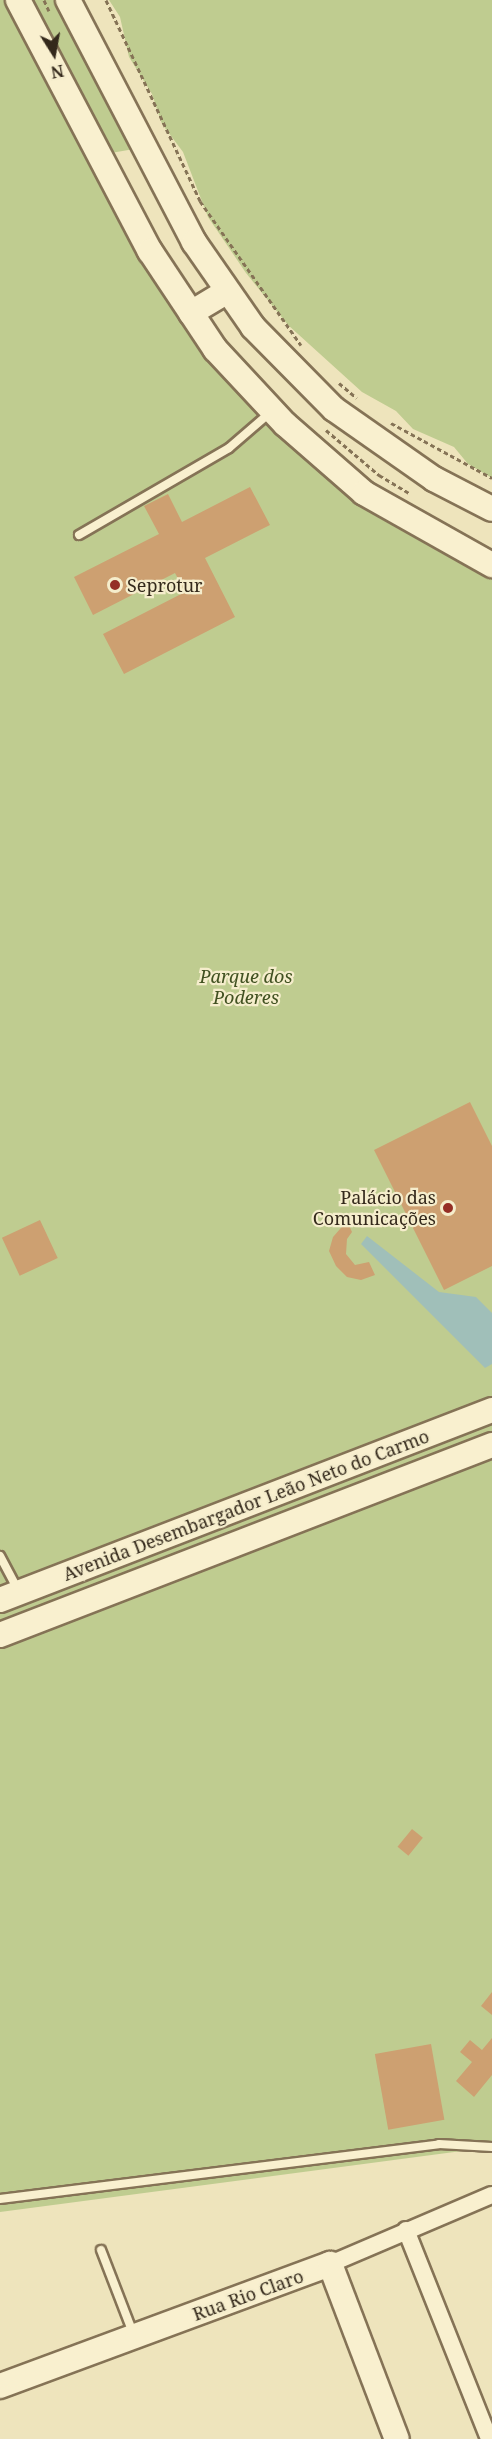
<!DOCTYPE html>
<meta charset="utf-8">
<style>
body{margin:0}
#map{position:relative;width:492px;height:2439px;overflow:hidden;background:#eee4bc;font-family:"Noto Serif",serif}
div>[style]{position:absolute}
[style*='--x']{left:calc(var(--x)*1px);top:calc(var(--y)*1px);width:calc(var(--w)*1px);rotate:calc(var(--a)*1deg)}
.green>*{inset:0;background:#bfcc90}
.water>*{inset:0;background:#a0bfb9}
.building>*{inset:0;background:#cda071;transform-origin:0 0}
.path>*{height:3px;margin-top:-1.5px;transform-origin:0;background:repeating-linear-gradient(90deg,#857356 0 4.5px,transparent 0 7.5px)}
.roads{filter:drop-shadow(2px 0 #857356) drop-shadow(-2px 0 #857356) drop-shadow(0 2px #857356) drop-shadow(0 -2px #857356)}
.lane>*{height:8px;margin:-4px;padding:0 4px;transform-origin:4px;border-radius:4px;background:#f9f0cf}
.street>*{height:16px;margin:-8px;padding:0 8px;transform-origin:8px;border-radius:8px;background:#f9f0cf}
.secondary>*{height:24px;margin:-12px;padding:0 12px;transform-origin:12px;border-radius:12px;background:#f9f0cf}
.dots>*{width:16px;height:16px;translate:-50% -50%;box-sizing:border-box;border:3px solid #f5edcc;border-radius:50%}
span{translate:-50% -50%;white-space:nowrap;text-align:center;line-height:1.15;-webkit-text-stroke:4.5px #f5edcc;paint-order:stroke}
.poi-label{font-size:18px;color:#34291b}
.left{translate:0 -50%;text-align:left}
.right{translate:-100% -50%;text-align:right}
.park-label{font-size:18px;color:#415121;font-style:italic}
.street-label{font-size:18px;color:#34291b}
.north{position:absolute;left:24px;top:24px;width:60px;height:60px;-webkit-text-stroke:4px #f5edcc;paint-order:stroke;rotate:169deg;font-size:16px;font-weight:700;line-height:24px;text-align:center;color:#34291b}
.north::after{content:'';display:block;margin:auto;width:21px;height:27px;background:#34291b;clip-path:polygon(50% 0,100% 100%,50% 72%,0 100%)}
</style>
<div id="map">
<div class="green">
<div style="clip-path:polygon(0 0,18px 0,215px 349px,364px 493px,492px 565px,492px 1410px,0 1600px)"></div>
<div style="clip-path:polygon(30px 0,58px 0,134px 149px,111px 153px)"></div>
<div style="clip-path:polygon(109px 0,492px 0,492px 478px,468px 464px,454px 447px,413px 429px,396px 411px,362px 392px,288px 325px,246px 273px,208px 217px,183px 152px,162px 124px,152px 94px,129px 57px,120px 17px)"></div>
<div style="clip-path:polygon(492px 1416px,492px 1437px,5px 1625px,0 1620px,0 1607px)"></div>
<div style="clip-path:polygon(492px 1445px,492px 2147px,0 2212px,0 1635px)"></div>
</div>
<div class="water">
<div style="clip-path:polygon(367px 1236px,439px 1292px,476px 1297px,492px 1313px,492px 1364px,485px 1368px,361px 1244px)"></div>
</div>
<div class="building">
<div style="clip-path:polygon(250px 487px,270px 525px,205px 558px,235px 617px,124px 674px,103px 634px,185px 592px,175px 573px,93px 615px,74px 577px,159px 534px,144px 506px,168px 494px,182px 522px)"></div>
<div style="clip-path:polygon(470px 1102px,492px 1146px,492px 1266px,444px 1290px,374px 1150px)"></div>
<div style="left:40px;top:1220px;width:42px;height:42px;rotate:65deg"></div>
<div style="clip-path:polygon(347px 1221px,352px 1232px,347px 1239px,346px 1254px,355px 1265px,369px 1262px,375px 1275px,361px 1280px,347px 1277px,336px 1266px,329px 1251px,333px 1237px)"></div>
<div style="left:412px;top:1829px;width:14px;height:23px;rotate:39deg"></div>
<div style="clip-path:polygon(492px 1992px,492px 2015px,481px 2006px)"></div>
<div style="clip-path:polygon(492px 2038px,492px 2075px,474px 2097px,456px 2081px,472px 2062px,460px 2052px,470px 2040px,482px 2050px)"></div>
<div style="left:431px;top:2044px;width:77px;height:57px;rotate:80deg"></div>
</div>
<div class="path">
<div style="--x:44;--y:0;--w:12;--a:66"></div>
<div style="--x:106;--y:0;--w:222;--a:64.9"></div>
<div style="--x:200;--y:201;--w:176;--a:55"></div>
<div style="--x:339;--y:383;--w:23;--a:40"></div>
<div style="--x:391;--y:423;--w:115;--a:28.6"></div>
<div style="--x:326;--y:430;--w:70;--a:40.3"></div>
<div style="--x:379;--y:475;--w:37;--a:31"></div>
</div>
<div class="roads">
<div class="lane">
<div style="--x:79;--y:535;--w:173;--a:-30.1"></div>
<div style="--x:229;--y:448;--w:57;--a:-40.7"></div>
<div style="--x:0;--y:1556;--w:38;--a:62"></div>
<div style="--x:0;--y:2199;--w:442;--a:-7.1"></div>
<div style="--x:439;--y:2144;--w:53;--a:3.2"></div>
<div style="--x:101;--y:2250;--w:89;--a:68.9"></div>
</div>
<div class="street">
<div style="--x:406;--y:2230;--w:225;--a:68.3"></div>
<div style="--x:330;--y:2264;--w:176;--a:-23.1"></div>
</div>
<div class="secondary">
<div style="--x:18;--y:0;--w:284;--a:62.3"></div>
<div style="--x:150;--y:251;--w:118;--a:56.4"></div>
<div style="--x:215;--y:349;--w:103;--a:47"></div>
<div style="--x:285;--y:424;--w:105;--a:41.1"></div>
<div style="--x:364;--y:493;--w:147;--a:29.4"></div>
<div style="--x:68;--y:0;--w:273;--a:62.5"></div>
<div style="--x:194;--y:242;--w:103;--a:55.2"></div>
<div style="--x:253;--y:327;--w:115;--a:45.4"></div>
<div style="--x:334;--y:409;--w:122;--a:35"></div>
<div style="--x:434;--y:479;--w:65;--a:27.3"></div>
<div style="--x:191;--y:313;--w:41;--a:-31"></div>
<div style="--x:0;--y:1600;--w:527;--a:-21.12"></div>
<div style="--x:0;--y:1635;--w:527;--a:-21.12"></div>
<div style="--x:0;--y:2386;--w:352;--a:-20.3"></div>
<div style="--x:330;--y:2264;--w:187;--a:69.1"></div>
</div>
</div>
<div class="dots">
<div style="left:115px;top:585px;background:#952e25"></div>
<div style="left:448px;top:1208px;background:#952e25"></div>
</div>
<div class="poi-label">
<span class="left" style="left:127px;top:585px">Seprotur</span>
<span class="right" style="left:436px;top:1208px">Palácio das<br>Comunicações</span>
</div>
<div class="park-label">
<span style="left:246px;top:987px">Parque dos<br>Poderes</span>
</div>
<div class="street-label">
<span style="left:246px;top:1505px;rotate:-21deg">Avenida Desembargador Leão Neto do Carmo</span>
<span style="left:248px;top:2295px;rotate:-20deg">Rua Rio Claro</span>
</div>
<div class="north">N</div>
</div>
